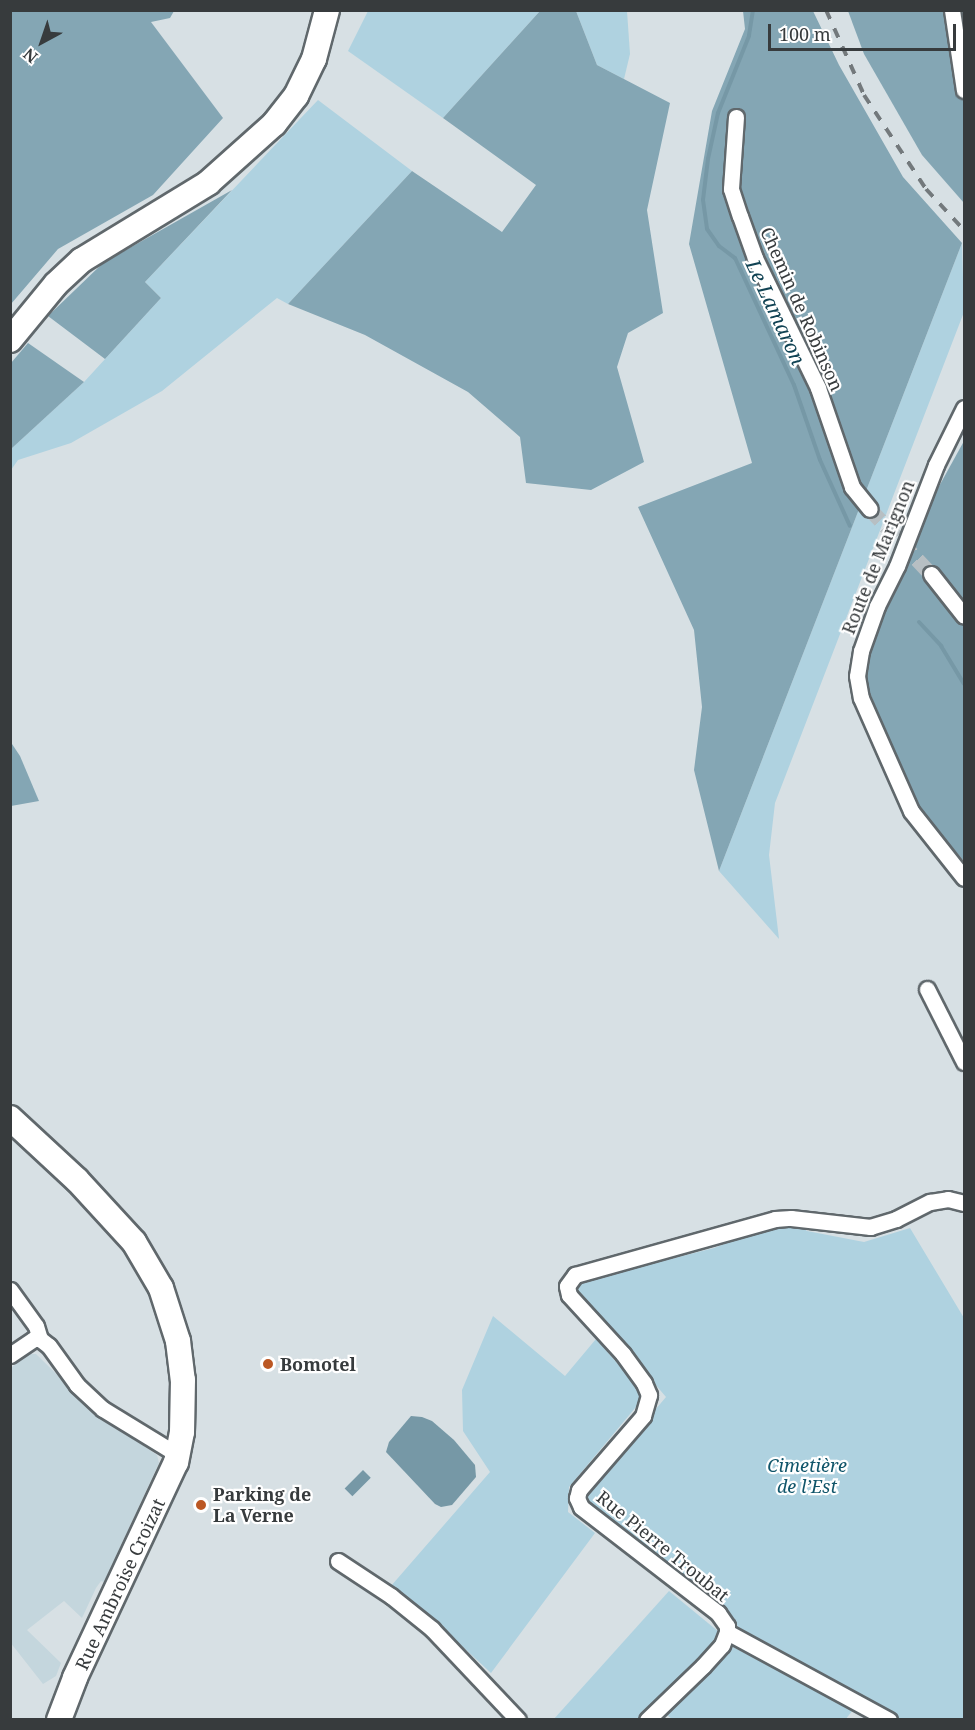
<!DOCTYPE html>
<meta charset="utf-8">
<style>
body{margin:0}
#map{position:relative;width:975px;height:1730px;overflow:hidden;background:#d7e0e4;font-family:"Noto Serif",serif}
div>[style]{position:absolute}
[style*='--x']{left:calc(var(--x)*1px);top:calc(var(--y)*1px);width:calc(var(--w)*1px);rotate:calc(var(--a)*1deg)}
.built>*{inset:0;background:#c4d6dd}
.green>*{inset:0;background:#afd2e0}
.forest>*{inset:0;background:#84a6b4}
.water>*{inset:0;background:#7698a6;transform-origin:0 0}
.stream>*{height:4px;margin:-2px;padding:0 2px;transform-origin:2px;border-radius:2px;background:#7698a6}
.street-tunnel>*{height:15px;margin-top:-7.5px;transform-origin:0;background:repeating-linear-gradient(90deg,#b7bfc3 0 15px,transparent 0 23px)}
.roads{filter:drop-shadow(2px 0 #60686c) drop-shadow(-2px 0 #60686c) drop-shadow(0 2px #60686c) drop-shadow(0 -2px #60686c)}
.street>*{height:15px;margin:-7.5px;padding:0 7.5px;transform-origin:7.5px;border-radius:7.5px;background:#fff}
.primary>*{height:24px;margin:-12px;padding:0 12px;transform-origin:12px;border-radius:12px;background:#fff}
.rail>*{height:4px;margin-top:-2px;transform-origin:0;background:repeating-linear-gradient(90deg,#73797c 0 10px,transparent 0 20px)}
.dots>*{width:16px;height:16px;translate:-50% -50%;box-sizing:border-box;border:3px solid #fff;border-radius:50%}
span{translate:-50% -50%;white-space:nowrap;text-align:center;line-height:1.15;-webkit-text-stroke:4.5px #fff;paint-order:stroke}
.street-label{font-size:18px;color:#373b3d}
.poi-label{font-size:18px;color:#373b3d;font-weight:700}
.left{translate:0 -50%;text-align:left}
.park-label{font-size:18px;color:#10556a;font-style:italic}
.water-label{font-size:20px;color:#114354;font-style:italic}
.frame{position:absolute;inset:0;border:12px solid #373b3d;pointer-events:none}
.north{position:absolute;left:12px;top:12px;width:60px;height:60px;-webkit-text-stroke:4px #fff;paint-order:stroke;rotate:220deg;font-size:16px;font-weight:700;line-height:24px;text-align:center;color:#373b3d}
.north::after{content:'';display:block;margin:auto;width:21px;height:27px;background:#373b3d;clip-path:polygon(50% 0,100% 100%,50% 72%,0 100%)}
.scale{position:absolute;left:768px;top:24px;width:188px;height:27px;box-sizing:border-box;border:3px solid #373b3d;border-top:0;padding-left:8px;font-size:18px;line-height:21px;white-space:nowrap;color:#373b3d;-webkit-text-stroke:4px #fff;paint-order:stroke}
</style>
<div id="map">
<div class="built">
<div style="clip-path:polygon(28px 1354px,36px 1354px,98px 1415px,157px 1455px,159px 1463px,104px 1582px,101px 1581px,96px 1588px,82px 1618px,64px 1601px,27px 1630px,61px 1663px,56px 1676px,43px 1684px,10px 1642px,11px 1368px)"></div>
</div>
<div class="green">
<div style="clip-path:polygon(368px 11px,540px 11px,443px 118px,348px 51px)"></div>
<div style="clip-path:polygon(576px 11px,627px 11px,630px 54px,624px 79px,597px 65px)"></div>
<div style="clip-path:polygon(318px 100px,412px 171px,288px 304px,277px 298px,162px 391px,71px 443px,18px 460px,11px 470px,11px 449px,84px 382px,161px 298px,145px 282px)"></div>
<div style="clip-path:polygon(962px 243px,964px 312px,775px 803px,769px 855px,779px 939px,719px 871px)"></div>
<div style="clip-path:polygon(800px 1225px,807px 1231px,864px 1242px,910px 1228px,964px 1318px,964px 1719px,900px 1719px,747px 1637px,730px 1617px,584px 1501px,584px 1494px,666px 1397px,578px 1294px,576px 1286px,580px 1282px,714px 1248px,772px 1226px)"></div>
<div style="clip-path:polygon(493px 1316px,565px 1376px,596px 1339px,639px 1388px,641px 1401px,569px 1487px,568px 1512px,595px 1533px,491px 1673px,434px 1620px,391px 1586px,490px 1472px,463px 1431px,462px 1390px)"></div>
<div style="clip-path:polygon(669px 1591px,719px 1632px,714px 1646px,639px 1719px,553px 1720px)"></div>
<div style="clip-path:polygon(733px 1647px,853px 1710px,845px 1720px,673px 1720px,666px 1714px,726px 1649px)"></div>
</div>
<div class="forest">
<div style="clip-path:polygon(11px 10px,174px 11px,170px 18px,151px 22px,223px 118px,153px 195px,58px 249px,11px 304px)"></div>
<div style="clip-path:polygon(540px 11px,576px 11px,597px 65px,670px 103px,647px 210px,663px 313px,628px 333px,617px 367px,644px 462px,591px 490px,526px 483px,520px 437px,468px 392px,365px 335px,288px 304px,412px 171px,502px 232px,536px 185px,443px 118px)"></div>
<div style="clip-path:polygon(743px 11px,813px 11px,839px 65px,903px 177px,962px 243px,719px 871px,694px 770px,702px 707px,694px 630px,638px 507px,752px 463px,689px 244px,712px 111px,745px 29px)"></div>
<div style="clip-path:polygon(848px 11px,964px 11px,964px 203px,922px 155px,864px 54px)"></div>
<div style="clip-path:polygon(232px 190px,145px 282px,161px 298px,105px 359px,48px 316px,103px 263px)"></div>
<div style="clip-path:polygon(28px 343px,84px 382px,11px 449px,11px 363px)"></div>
<div style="clip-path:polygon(964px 441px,964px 861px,918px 808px,866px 684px,874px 633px,932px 499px)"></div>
<div style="clip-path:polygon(10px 741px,20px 756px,39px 801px,11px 806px)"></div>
</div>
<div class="water">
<div style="clip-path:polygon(411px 1416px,422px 1417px,432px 1421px,454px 1440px,475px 1465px,476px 1477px,452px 1505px,441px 1507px,435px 1504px,386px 1452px,389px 1442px)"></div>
<div style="left:363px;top:1470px;width:11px;height:26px;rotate:45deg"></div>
</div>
<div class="stream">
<div style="--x:753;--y:10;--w:26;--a:99"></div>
<div style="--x:749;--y:36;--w:83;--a:111.9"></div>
<div style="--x:718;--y:113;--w:47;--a:102.3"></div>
<div style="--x:708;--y:159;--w:41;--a:97"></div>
<div style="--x:703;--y:200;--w:29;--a:82"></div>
<div style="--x:707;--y:229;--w:21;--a:55"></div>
<div style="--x:719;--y:246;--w:20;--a:37"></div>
<div style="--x:735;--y:258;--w:140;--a:65.1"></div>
<div style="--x:794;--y:385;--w:79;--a:70.9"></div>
<div style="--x:820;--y:460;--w:72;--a:65.6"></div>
<div style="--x:919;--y:622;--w:33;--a:47"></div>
<div style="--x:941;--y:646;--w:44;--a:58.8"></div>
</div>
<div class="street-tunnel">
<div style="--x:870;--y:509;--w:89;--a:46.8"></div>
</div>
<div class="roads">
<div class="street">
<div style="--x:952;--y:10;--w:81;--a:81.5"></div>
<div style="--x:736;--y:117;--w:72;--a:94"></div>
<div style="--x:731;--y:189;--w:28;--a:72"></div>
<div style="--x:740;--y:216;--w:45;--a:70.3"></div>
<div style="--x:755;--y:258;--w:144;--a:64.1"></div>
<div style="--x:818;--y:388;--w:105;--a:71"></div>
<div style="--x:852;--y:487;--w:28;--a:51"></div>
<div style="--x:964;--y:408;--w:64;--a:116.2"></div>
<div style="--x:936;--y:465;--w:108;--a:111.1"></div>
<div style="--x:897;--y:566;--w:45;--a:116.6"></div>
<div style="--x:877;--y:606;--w:48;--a:109.6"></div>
<div style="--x:861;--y:651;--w:25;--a:99"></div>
<div style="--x:857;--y:676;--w:22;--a:80"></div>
<div style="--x:861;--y:698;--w:124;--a:66.1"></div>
<div style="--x:911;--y:811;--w:85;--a:51.7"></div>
<div style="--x:931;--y:574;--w:53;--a:51.8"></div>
<div style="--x:927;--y:989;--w:82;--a:63.1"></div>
<div style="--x:10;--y:1290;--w:44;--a:54.2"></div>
<div style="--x:36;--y:1326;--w:14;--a:73"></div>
<div style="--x:10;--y:1355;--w:29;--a:-34"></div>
<div style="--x:34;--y:1339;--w:6;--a:0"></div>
<div style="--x:40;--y:1339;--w:11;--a:38"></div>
<div style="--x:49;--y:1346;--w:48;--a:54.3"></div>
<div style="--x:77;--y:1385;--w:35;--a:43"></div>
<div style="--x:103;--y:1409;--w:88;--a:31.5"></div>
<div style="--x:338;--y:1561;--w:64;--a:33.4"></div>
<div style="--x:391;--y:1596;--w:53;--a:38.8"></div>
<div style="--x:432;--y:1629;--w:125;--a:46.6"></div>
<div style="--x:647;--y:1720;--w:78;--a:-44"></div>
<div style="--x:703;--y:1666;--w:28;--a:-48"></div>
<div style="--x:722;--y:1645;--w:14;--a:-69"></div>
<div style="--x:889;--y:1720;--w:184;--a:-151.5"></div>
<div style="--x:727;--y:1632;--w:6;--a:-90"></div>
<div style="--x:727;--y:1626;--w:16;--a:-125"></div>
<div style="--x:718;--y:1613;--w:173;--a:-142.3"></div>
<div style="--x:581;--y:1507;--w:10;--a:-114"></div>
<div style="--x:577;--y:1498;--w:8;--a:-76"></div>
<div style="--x:579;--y:1490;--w:98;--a:-49.1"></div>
<div style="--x:643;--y:1416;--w:22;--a:-74"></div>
<div style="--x:649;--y:1395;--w:13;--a:-113"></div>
<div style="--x:644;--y:1383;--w:36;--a:-126"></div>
<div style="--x:623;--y:1354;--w:80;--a:-132.5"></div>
<div style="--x:569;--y:1295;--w:9;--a:-103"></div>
<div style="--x:567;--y:1286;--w:14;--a:-54"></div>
<div style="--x:575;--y:1275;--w:208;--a:-15.6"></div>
<div style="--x:775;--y:1219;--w:16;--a:-4"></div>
<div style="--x:791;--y:1218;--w:80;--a:6.5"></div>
<div style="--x:870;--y:1227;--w:27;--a:-17"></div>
<div style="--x:896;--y:1219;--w:38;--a:-27"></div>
<div style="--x:930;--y:1202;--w:18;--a:-9"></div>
<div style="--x:948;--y:1199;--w:16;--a:14"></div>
</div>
<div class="primary">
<div style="--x:10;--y:340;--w:72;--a:-50.6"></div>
<div style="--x:56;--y:284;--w:35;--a:-43"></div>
<div style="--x:82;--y:260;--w:148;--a:-31.4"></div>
<div style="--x:208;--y:183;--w:89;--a:-41.8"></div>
<div style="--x:274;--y:124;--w:36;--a:-52"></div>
<div style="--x:296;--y:96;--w:41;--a:-64.1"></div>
<div style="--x:314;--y:59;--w:51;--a:-75.1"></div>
<div style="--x:10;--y:1118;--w:91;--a:42.8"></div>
<div style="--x:77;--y:1180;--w:84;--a:47.4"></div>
<div style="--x:134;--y:1242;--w:53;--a:59.6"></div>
<div style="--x:161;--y:1288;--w:56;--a:72.2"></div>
<div style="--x:178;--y:1341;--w:39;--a:83"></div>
<div style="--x:183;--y:1380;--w:52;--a:91.1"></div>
<div style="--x:182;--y:1432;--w:31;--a:101"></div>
<div style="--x:176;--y:1462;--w:238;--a:115.1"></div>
<div style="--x:75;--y:1678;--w:45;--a:110.9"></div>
</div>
</div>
<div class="rail">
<div style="--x:826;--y:10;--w:93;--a:65.9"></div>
<div style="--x:864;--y:95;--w:113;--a:56.6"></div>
<div style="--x:926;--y:189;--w:56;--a:47.2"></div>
</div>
<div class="dots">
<div style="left:268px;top:1364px;background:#bb5723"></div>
<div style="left:201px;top:1505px;background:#bb5723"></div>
</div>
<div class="street-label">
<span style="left:802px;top:309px;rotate:66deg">Chemin de Robinson</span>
<span style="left:878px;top:557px;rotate:-68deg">Route de Marignon</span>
<span style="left:663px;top:1546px;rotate:39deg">Rue Pierre Troubat</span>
<span style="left:120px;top:1584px;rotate:-65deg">Rue Ambroise Croizat</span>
</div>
<div class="poi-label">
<span class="left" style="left:280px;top:1364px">Bomotel</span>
<span class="left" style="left:213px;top:1505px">Parking de<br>La Verne</span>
</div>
<div class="park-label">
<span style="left:807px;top:1476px">Cimetière<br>de l’Est</span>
</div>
<div class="water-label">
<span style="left:776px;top:312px;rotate:65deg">Le Lamaron</span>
</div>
<div class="frame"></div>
<div class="north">N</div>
<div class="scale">100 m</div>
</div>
